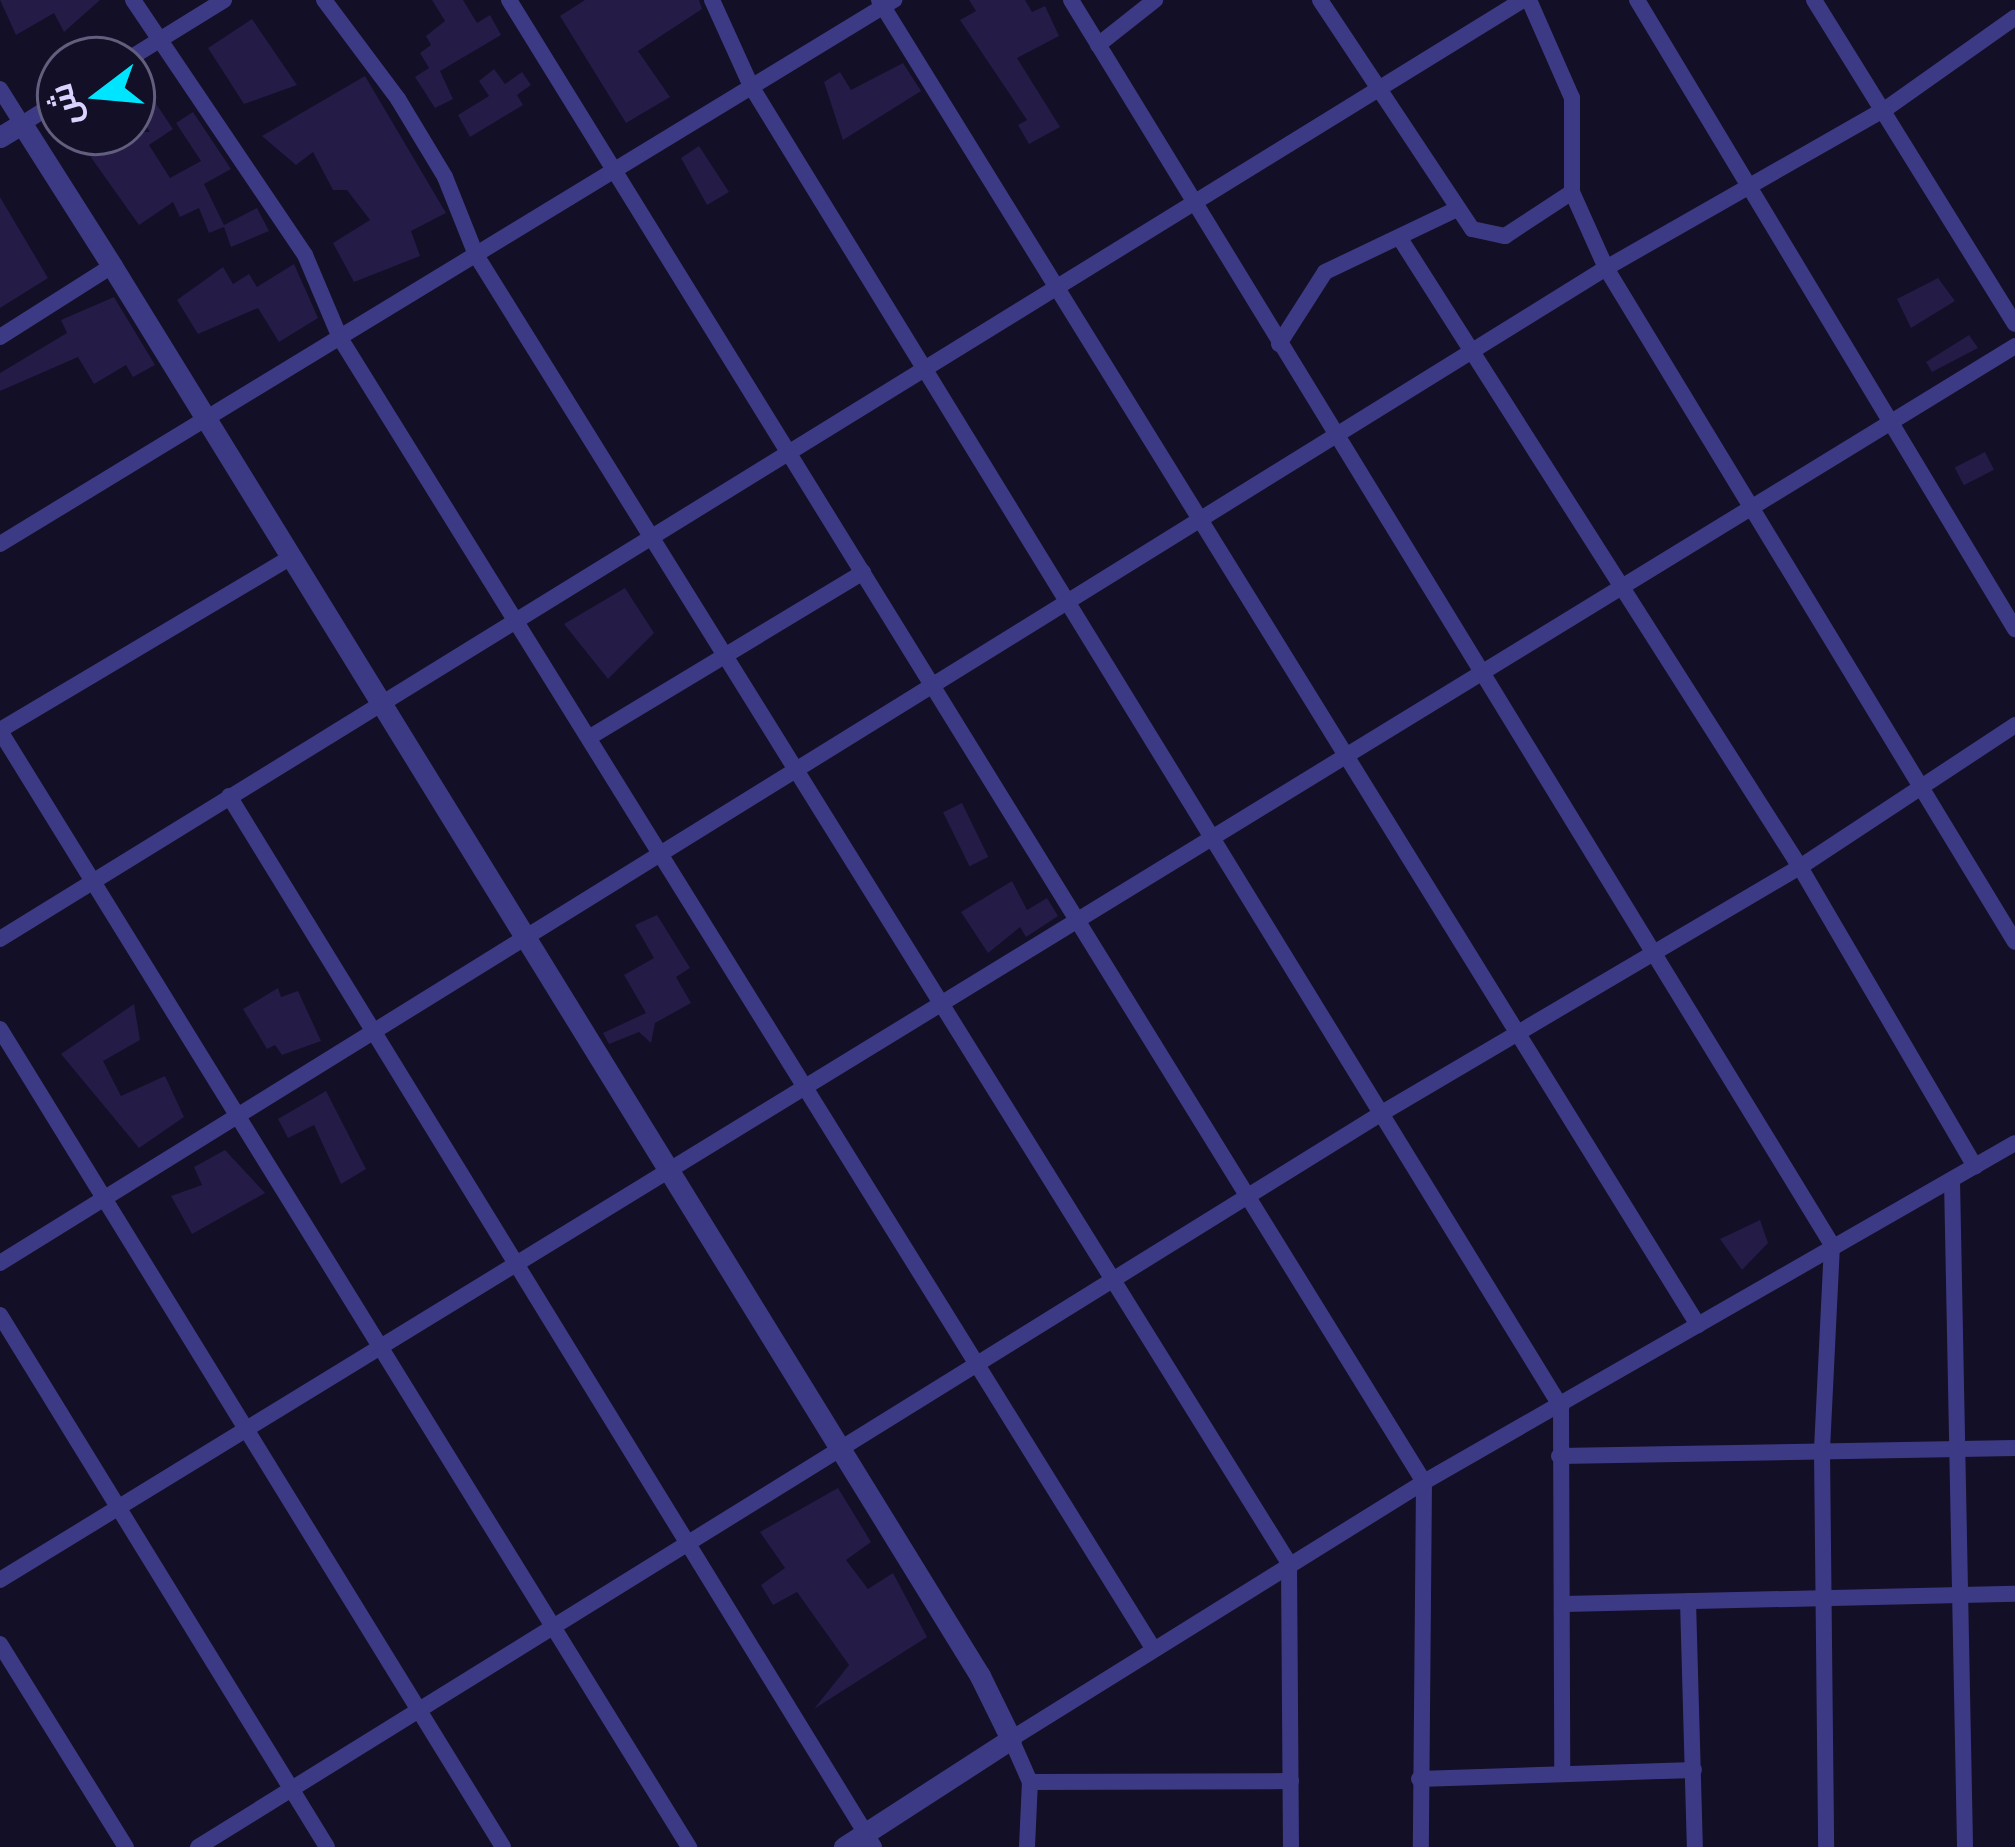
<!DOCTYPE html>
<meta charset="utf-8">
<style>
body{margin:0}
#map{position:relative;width:2015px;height:1847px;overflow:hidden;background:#130f26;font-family:"PT Sans Narrow",Cairo,sans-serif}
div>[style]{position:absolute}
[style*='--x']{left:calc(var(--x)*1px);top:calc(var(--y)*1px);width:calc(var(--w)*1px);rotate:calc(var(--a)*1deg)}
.building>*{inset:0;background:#241b47;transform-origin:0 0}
.minor>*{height:16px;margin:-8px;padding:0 8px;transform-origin:8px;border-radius:8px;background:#3d3a85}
.tertiary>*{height:21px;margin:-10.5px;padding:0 10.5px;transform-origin:10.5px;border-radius:10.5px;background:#3d3a85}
span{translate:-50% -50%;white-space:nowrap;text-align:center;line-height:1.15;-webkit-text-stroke:12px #130f26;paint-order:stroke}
.north{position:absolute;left:36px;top:36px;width:120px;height:120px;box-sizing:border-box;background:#130f26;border:3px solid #625e7d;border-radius:50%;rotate:254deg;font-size:33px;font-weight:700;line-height:48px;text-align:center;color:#d9d4ff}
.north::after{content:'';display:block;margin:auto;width:42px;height:54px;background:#00e5ff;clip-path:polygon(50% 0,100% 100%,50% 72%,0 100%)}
</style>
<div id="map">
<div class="building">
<div style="clip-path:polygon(0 0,100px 0,64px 32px,54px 13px,16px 35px)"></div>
<div style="clip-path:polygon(432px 0,463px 0,477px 23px,490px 15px,501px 35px,440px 71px,453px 99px,435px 108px,415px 77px,429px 68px,420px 53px,431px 45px,426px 36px,445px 21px)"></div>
<div style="clip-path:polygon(585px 0,699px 0,702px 9px,638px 51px,670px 97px,626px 123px,560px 16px)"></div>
<div style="clip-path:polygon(969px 0,1025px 0,1032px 12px,1045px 6px,1059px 36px,1017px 58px,1060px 127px,1029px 144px,1018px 125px,1027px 120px,960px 20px,976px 11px)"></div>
<div style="clip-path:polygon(252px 19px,297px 85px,244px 104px,208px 48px)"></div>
<div style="clip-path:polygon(903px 63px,921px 91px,843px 140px,824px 82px,840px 72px,851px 90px)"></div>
<div style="clip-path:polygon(494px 69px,505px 84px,522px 72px,531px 85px,517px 95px,523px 105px,470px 137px,458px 115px,489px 96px,479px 81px)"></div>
<div style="clip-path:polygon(365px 76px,446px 213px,411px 231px,420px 256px,354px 282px,333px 243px,370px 220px,347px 190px,333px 190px,313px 152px,296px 165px,262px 136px)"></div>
<div style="clip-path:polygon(144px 86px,173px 129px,149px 145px,170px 178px,201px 161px,176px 123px,193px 112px,231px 169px,204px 184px,224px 225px,257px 208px,269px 231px,231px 247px,224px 227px,209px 233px,199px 208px,180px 217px,173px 202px,139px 225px,73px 132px,150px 132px,132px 105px)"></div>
<div style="clip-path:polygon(699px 146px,729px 192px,707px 205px,681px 158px)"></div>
<div style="clip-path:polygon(0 197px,48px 278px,0 308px)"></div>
<div style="clip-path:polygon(294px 264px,318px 318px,279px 342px,258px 308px,198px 334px,177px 300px,223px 267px,233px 284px,249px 274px,257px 287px)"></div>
<div style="clip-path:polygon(1938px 278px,1955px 301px,1911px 328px,1897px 299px)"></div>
<div style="clip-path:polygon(114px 297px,155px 365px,133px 377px,126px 365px,94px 384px,78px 357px,0 391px,0 373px,67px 333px,61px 320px)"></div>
<div style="clip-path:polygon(1969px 335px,1978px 348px,1932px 372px,1926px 362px)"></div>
<div style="left:1985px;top:452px;width:20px;height:34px;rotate:63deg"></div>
<div style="clip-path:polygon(625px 588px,654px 633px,608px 679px,564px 624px)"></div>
<div style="left:962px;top:803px;width:60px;height:21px;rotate:64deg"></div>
<div style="clip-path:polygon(1012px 881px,1027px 910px,1047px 898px,1058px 916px,1026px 937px,1020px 927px,988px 953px,961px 912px)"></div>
<div style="clip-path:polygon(657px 915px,690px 968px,676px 977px,691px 1003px,655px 1023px,651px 1043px,639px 1032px,609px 1044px,603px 1033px,646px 1013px,624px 975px,654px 958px,635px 925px)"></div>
<div style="clip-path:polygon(278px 988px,281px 997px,298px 991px,321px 1041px,282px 1055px,275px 1045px,267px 1049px,243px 1009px)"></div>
<div style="clip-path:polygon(134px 1004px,140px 1040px,103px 1061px,121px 1096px,165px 1076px,184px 1117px,139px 1148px,61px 1054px)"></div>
<div style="clip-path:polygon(326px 1091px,366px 1169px,341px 1184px,314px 1125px,288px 1138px,278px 1119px)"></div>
<div style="clip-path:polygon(225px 1150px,265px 1193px,192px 1234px,171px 1196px,202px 1185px,194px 1167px)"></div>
<div style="clip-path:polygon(1760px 1220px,1768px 1243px,1742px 1270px,1720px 1239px)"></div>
<div style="clip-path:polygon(838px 1488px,871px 1542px,846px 1560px,868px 1589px,893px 1573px,927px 1637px,814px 1709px,849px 1665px,797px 1592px,773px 1605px,761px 1585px,785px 1568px,760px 1532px)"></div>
</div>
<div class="minor">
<div style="--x:133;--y:0;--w:308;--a:56"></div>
<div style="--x:305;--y:255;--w:90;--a:67.1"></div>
<div style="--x:340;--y:338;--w:1542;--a:58.18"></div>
<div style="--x:324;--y:0;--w:124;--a:53.2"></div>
<div style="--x:398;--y:99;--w:91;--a:58.9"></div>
<div style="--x:445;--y:177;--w:84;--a:68.3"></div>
<div style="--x:476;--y:255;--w:1540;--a:58.14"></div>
<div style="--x:1289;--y:1563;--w:284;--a:89.6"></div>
<div style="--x:509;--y:0;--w:1742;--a:58.31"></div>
<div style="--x:1424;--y:1482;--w:365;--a:90.5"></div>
<div style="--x:712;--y:0;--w:94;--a:65.6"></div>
<div style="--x:751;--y:86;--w:1550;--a:58.48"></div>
<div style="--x:1561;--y:1407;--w:367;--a:89.8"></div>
<div style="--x:879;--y:0;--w:1558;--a:58.28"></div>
<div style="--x:1071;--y:0;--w:1459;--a:58.56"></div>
<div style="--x:1832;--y:1245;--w:206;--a:92.8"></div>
<div style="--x:1822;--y:1451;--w:396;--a:89.4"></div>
<div style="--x:1320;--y:0;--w:275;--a:56.4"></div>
<div style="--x:1472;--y:229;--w:34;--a:12"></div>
<div style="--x:1505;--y:236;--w:80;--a:-33.3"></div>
<div style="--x:1529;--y:0;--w:107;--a:66.3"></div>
<div style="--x:1572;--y:98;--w:94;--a:90"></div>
<div style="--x:1572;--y:192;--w:83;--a:65.9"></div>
<div style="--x:1606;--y:268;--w:788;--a:58.75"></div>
<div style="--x:1637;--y:0;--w:734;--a:59"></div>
<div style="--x:1814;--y:0;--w:381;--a:58.2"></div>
<div style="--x:1098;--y:45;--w:73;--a:-38.3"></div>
<div style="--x:127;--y:60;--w:114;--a:-31.7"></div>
<div style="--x:0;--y:89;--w:41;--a:57.8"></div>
<div style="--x:22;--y:124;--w:45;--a:-32.3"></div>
<div style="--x:1401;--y:240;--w:743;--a:57.53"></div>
<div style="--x:1800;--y:867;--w:347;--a:59.7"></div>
<div style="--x:0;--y:337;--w:133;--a:-32.4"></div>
<div style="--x:1279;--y:344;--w:85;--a:-57.4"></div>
<div style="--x:1325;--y:272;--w:144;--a:-25.5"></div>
<div style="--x:0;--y:544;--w:1047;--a:-31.32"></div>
<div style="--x:0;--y:730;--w:339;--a:-30.7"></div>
<div style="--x:0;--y:731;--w:1312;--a:58.31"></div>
<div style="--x:590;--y:737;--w:319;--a:-31.1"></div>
<div style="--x:229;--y:796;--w:1233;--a:58.46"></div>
<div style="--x:0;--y:939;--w:1789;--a:-31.66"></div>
<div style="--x:0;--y:1029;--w:960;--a:58.41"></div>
<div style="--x:1952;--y:1180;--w:667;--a:88.88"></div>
<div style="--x:0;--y:1263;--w:1889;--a:-31.78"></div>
<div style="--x:1606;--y:268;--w:323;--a:-29.7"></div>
<div style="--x:1887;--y:108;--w:156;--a:-35.3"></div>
<div style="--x:0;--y:1315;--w:624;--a:58.42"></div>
<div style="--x:1559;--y:1456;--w:456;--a:-1"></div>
<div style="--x:0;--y:1580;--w:2363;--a:-31.48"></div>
<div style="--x:1688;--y:1601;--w:246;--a:88.4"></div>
<div style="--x:1564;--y:1604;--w:451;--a:-1.3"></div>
<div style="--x:0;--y:1644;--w:239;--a:58.2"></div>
<div style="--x:1419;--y:1779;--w:275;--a:-1.9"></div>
<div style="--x:1030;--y:1782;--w:261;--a:-0.2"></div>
<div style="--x:198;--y:1847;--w:1393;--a:-31.8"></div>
<div style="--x:1382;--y:1113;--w:485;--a:-30.5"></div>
<div style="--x:1800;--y:867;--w:258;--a:-33.4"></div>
<div style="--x:1027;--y:1847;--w:65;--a:-87.4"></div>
<div style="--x:1030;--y:1782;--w:47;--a:-113.8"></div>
<div style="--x:1011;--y:1739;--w:486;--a:-31.9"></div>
<div style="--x:1424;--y:1482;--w:681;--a:-29.84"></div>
</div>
<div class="tertiary">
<div style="--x:0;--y:137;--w:26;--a:-31"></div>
<div style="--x:22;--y:124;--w:168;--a:57.6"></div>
<div style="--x:112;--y:266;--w:1656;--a:58.38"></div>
<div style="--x:980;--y:1676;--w:70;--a:63.8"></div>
<div style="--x:1011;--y:1739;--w:199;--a:147.1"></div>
</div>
<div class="north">ش</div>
</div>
